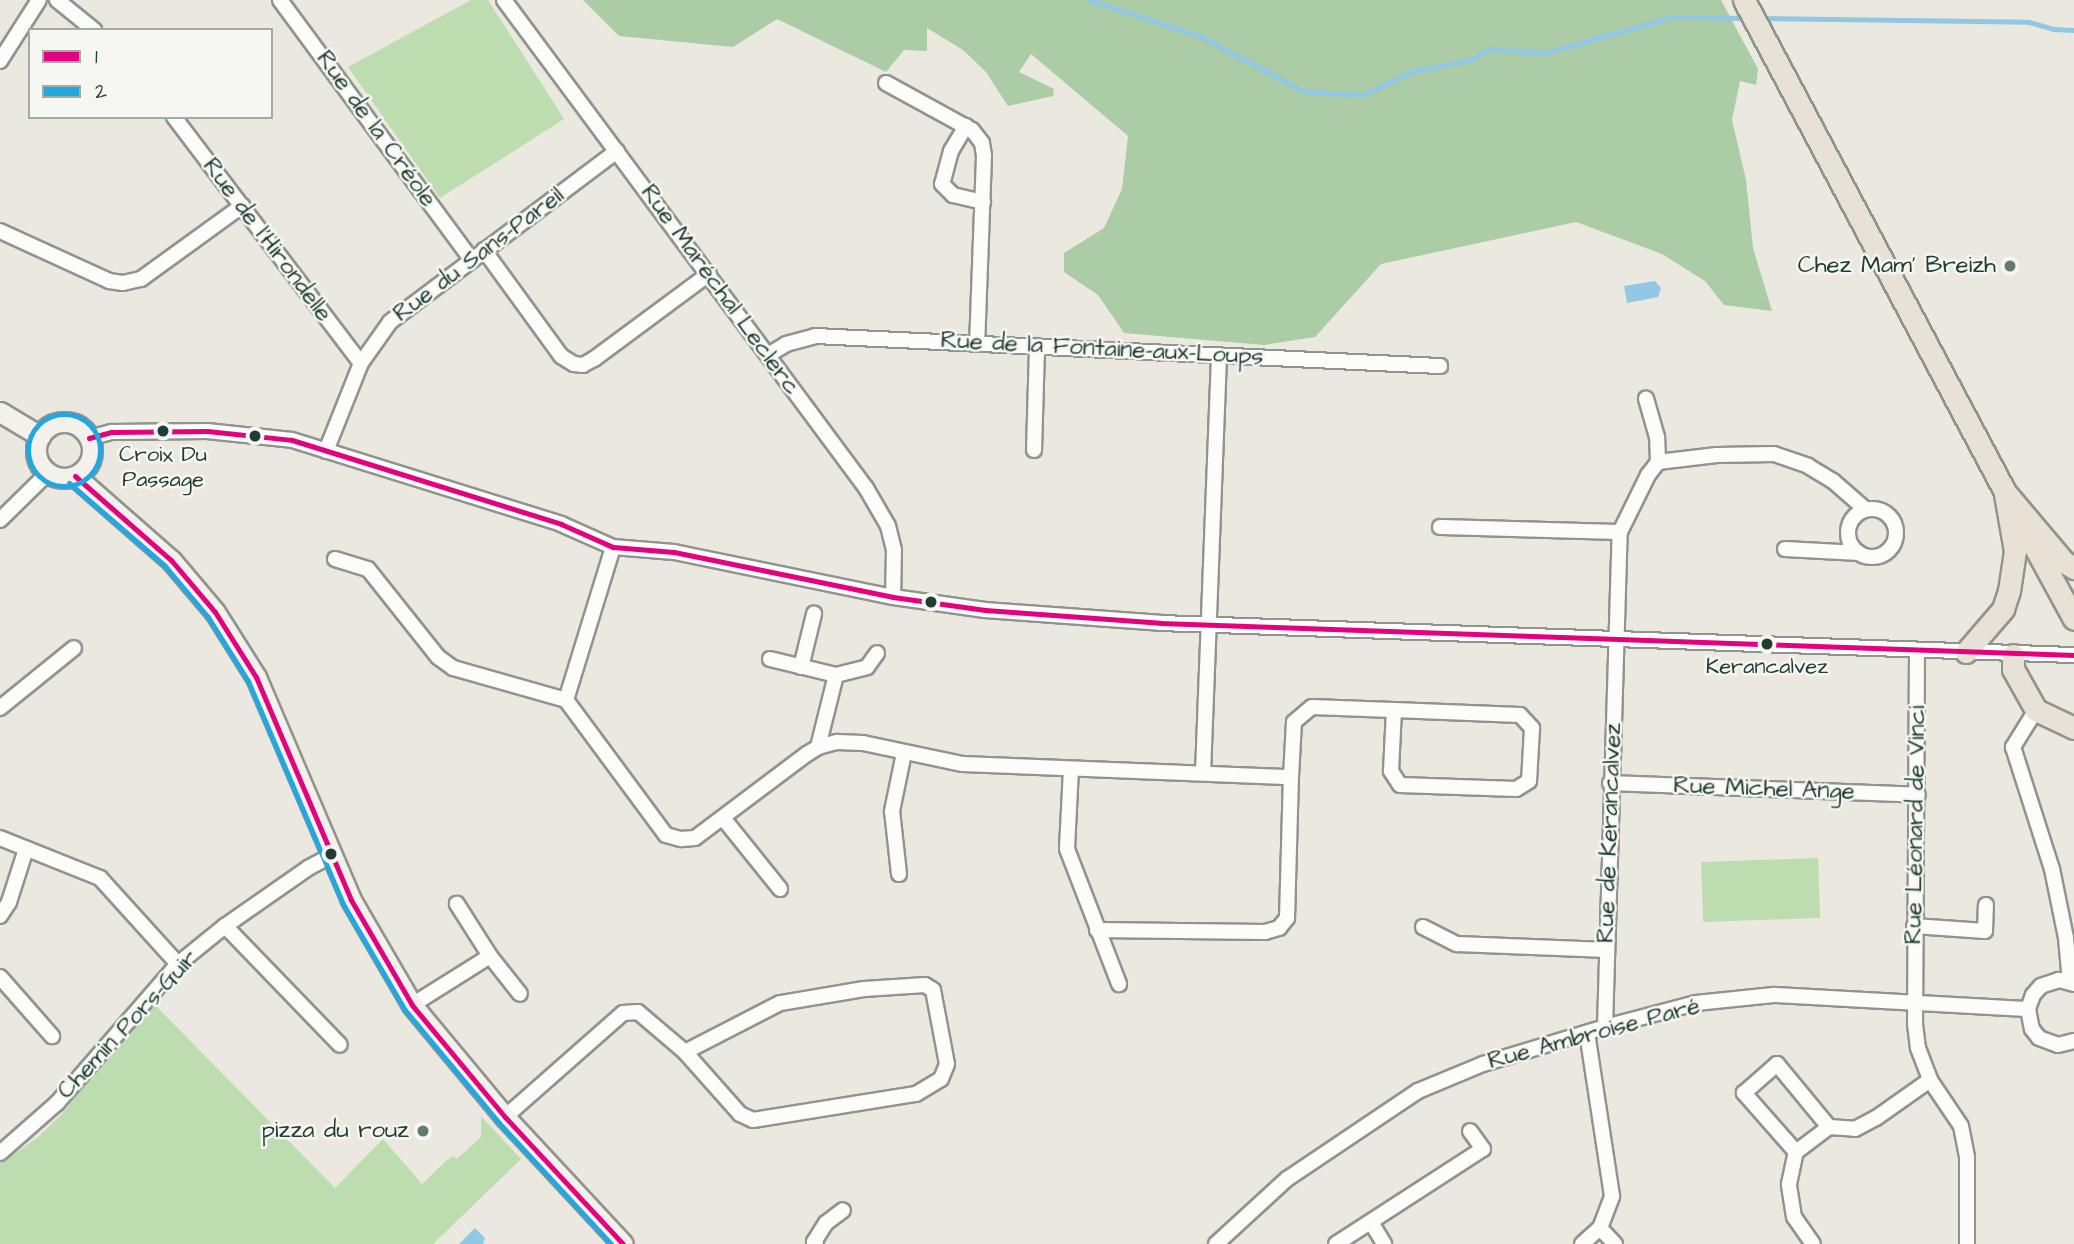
<!DOCTYPE html>
<meta charset="utf-8">
<style>
body{margin:0}
#map{position:relative;width:2074px;height:1244px;overflow:hidden;background:#ebe8df;font-family:"Architects Daughter",sans-serif}
div>[style]{position:absolute}
[style*='--x']{left:calc(var(--x)*1px);top:calc(var(--y)*1px);width:calc(var(--w)*1px);rotate:calc(var(--a)*1deg)}
.green>*{inset:0;background:#bdddb0;transform-origin:0 0}
.forest>*{inset:0;background:#accca5}
.water>*{inset:0;background:#92c8e4}
.stream>*{height:5px;margin:-2.5px;padding:0 2.5px;transform-origin:2.5px;border-radius:2.5px;background:#92c8e4}
.roads{filter:drop-shadow(2px 0 #90948e) drop-shadow(-2px 0 #90948e) drop-shadow(0 2px #90948e) drop-shadow(0 -2px #90948e)}
.minor>*{height:14px;margin:-7px;padding:0 7px;transform-origin:7px;border-radius:7px;background:#fcfcfa}
.minor>.ring{margin:-7px;padding:0;box-sizing:content-box;background:none;border:14px solid #fcfcfa;border-radius:50%}
.secondary>*{height:19px;margin:-9.5px;padding:0 9.5px;transform-origin:9.5px;border-radius:9.5px;background:#f4f1ec}
.secondary>.ring{margin:-9.5px;padding:0;box-sizing:content-box;background:none;border:19px solid #f4f1ec;border-radius:50%}
.primary>*{height:21px;margin:-10.5px;padding:0 10.5px;transform-origin:10.5px;border-radius:10.5px;background:#e8e2d6}
.bus-1>*{height:5px;margin:-2.5px;padding:0 2.5px;transform-origin:2.5px;border-radius:2.5px;background:#e5007d}
.bus-2>*{height:5px;margin:-2.5px;padding:0 2.5px;transform-origin:2.5px;border-radius:2.5px;background:#23a7e0}
.bus-2>.ring{margin:-2.5px;padding:0;box-sizing:content-box;background:none;border:5px solid #23a7e0;border-radius:50%}
.dots>*{width:19px;height:19px;translate:-50% -50%;box-sizing:border-box;border:4px solid #f6f6f2;border-radius:50%}
span{translate:-50% -50%;white-space:nowrap;text-align:center;line-height:1.15;-webkit-text-stroke:5px #f6f6f2;paint-order:stroke}
.bus-label{font-size:22px;color:#1f3d34}
.street-label{font-size:24px;color:#1f3d34}
.poi-label{font-size:24px;color:#1f3d34}
.right{translate:-100% -50%;text-align:right}
.legend{position:absolute;left:28px;top:28px;width:245px;height:91px;box-sizing:border-box;background:#f6f6f2;border:2px solid #a0aca6;margin:0;padding:9px 12px;list-style:none;font-size:21px;color:#1f3d34}
.legend li{display:flex;align-items:center;gap:14px;height:35px}
.legend b{width:35px;border:2px solid #a0aca6}
</style>
<div id="map">
<div class="green">
<div style="clip-path:polygon(471px 0,488px 0,564px 119px,440px 198px,348px 67px)"></div>
<div style="left:1818px;top:858px;width:60px;height:117px;rotate:88deg"></div>
<div style="clip-path:polygon(152px 1002px,335px 1188px,383px 1139px,422px 1184px,446px 1161px,453px 1156px,457px 1159px,481px 1137px,481px 1116px,521px 1159px,433px 1244px,0 1244px,0 1164px,37px 1138px,61px 1115px)"></div>
</div>
<div class="forest">
<div style="clip-path:polygon(583px 0,1721px 0,1758px 69px,1756px 85px,1740px 81px,1732px 120px,1746px 180px,1753px 248px,1772px 311px,1724px 305px,1705px 281px,1662px 254px,1576px 222px,1381px 264px,1315px 337px,1264px 345px,1124px 333px,1098px 295px,1064px 272px,1064px 253px,1104px 228px,1122px 189px,1128px 136px,1031px 54px,1019px 72px,1054px 89px,1053px 96px,1008px 106px,986px 72px,963px 50px,927px 28px,927px 51px,904px 50px,886px 72px,777px 19px,733px 47px,619px 36px)"></div>
</div>
<div class="water">
<div style="clip-path:polygon(1655px 281px,1661px 288px,1658px 297px,1627px 303px,1624px 286px)"></div>
<div style="clip-path:polygon(475px 1228px,485px 1238px,483px 1244px,459px 1244px)"></div>
</div>
<div class="stream">
<div style="--x:1090;--y:0;--w:116;--a:18.1"></div>
<div style="--x:1200;--y:36;--w:117;--a:28.1"></div>
<div style="--x:1303;--y:91;--w:59;--a:3.9"></div>
<div style="--x:1362;--y:95;--w:54;--a:-25.1"></div>
<div style="--x:1411;--y:72;--w:63;--a:-11.8"></div>
<div style="--x:1473;--y:59;--w:19;--a:-32"></div>
<div style="--x:1489;--y:49;--w:55;--a:4.2"></div>
<div style="--x:1544;--y:53;--w:133;--a:-15.7"></div>
<div style="--x:1672;--y:17;--w:77;--a:0.7"></div>
<div style="--x:1759;--y:18;--w:270;--a:0.8"></div>
<div style="--x:2029;--y:22;--w:26;--a:16"></div>
<div style="--x:2054;--y:29;--w:20;--a:3"></div>
</div>
<div class="roads">
<div class="minor">
<div style="--x:57;--y:0;--w:48;--a:39"></div>
<div style="--x:280;--y:0;--w:322;--a:53.6"></div>
<div style="--x:504;--y:0;--w:608;--a:53.43"></div>
<div style="--x:866;--y:488;--w:44;--a:59.9"></div>
<div style="--x:888;--y:526;--w:25;--a:76"></div>
<div style="--x:894;--y:550;--w:47;--a:91.2"></div>
<div style="--x:0;--y:61;--w:72;--a:-57.4"></div>
<div style="--x:886;--y:83;--w:98;--a:28.7"></div>
<div style="--x:972;--y:130;--w:16;--a:52"></div>
<div style="--x:982;--y:143;--w:13;--a:81"></div>
<div style="--x:984;--y:156;--w:187;--a:92.1"></div>
<div style="--x:174;--y:117;--w:309;--a:52.8"></div>
<div style="--x:966;--y:126;--w:29;--a:121"></div>
<div style="--x:951;--y:151;--w:34;--a:105"></div>
<div style="--x:942;--y:184;--w:16;--a:45"></div>
<div style="--x:953;--y:195;--w:31;--a:13"></div>
<div style="--x:0;--y:231;--w:120;--a:24.6"></div>
<div style="--x:109;--y:281;--w:14;--a:8"></div>
<div style="--x:123;--y:283;--w:18;--a:-13"></div>
<div style="--x:141;--y:279;--w:125;--a:-35.9"></div>
<div style="--x:484;--y:250;--w:131;--a:54"></div>
<div style="--x:561;--y:356;--w:15;--a:32"></div>
<div style="--x:574;--y:364;--w:9;--a:6"></div>
<div style="--x:583;--y:365;--w:13;--a:-29"></div>
<div style="--x:594;--y:359;--w:143;--a:-36.5"></div>
<div style="--x:768;--y:355;--w:21;--a:-31"></div>
<div style="--x:786;--y:344;--w:30;--a:-15"></div>
<div style="--x:815;--y:336;--w:626;--a:2.75"></div>
<div style="--x:89;--y:438;--w:24;--a:-15"></div>
<div style="--x:112;--y:432;--w:95;--a:-0.6"></div>
<div style="--x:207;--y:431;--w:85;--a:6"></div>
<div style="--x:292;--y:440;--w:282;--a:17.3"></div>
<div style="--x:561;--y:524;--w:57;--a:23.9"></div>
<div style="--x:613;--y:547;--w:61;--a:4.7"></div>
<div style="--x:674;--y:552;--w:224;--a:11.6"></div>
<div style="--x:893;--y:597;--w:93;--a:8"></div>
<div style="--x:985;--y:610;--w:175;--a:4.2"></div>
<div style="--x:1160;--y:623;--w:915;--a:2.01"></div>
<div style="--x:1034;--y:450;--w:104;--a:-88.3"></div>
<div style="--x:326;--y:451;--w:95;--a:-68.3"></div>
<div style="--x:361;--y:363;--w:50;--a:-54.7"></div>
<div style="--x:390;--y:322;--w:284;--a:-37"></div>
<div style="--x:1658;--y:462;--w:59;--a:-6.8"></div>
<div style="--x:1717;--y:455;--w:57;--a:-1"></div>
<div style="--x:1774;--y:454;--w:36;--a:19"></div>
<div style="--x:1808;--y:466;--w:29;--a:31"></div>
<div style="--x:1833;--y:481;--w:43;--a:41.2"></div>
<div class="ring" style="left:1848px;top:509px;width:34px;height:34px"></div>
<div style="--x:0;--y:520;--w:67;--a:-44.4"></div>
<div style="--x:1440;--y:527;--w:180;--a:1.6"></div>
<div style="--x:1785;--y:549;--w:74;--a:3.1"></div>
<div style="--x:335;--y:559;--w:34;--a:17"></div>
<div style="--x:368;--y:569;--w:112;--a:51.5"></div>
<div style="--x:438;--y:657;--w:19;--a:36"></div>
<div style="--x:453;--y:668;--w:117;--a:15.8"></div>
<div style="--x:1917;--y:650;--w:374;--a:90.3"></div>
<div style="--x:1915;--y:1024;--w:24;--a:83"></div>
<div style="--x:1918;--y:1048;--w:34;--a:69"></div>
<div style="--x:1930;--y:1080;--w:55;--a:56"></div>
<div style="--x:1961;--y:1126;--w:32;--a:79"></div>
<div style="--x:1967;--y:1157;--w:87;--a:90"></div>
<div style="--x:770;--y:659;--w:68;--a:13.6"></div>
<div style="--x:836;--y:675;--w:32;--a:-14"></div>
<div style="--x:867;--y:667;--w:17;--a:-54"></div>
<div style="--x:801;--y:667;--w:55;--a:-76.2"></div>
<div style="--x:566;--y:700;--w:168;--a:53.5"></div>
<div style="--x:666;--y:835;--w:16;--a:15"></div>
<div style="--x:681;--y:839;--w:14;--a:-4"></div>
<div style="--x:695;--y:838;--w:140;--a:-36.9"></div>
<div style="--x:807;--y:754;--w:13;--a:-32"></div>
<div style="--x:818;--y:747;--w:20;--a:-15"></div>
<div style="--x:837;--y:742;--w:26;--a:2"></div>
<div style="--x:863;--y:743;--w:102;--a:11.9"></div>
<div style="--x:963;--y:764;--w:328;--a:2.3"></div>
<div style="--x:1291;--y:777;--w:55;--a:-86.9"></div>
<div style="--x:1294;--y:722;--w:23;--a:-40"></div>
<div style="--x:1312;--y:707;--w:82;--a:2.1"></div>
<div style="--x:1394;--y:710;--w:126;--a:2.3"></div>
<div style="--x:1520;--y:715;--w:18;--a:47"></div>
<div style="--x:1532;--y:728;--w:53;--a:93.2"></div>
<div style="--x:1529;--y:781;--w:15;--a:148"></div>
<div style="--x:1516;--y:789;--w:116;--a:-178"></div>
<div style="--x:1400;--y:785;--w:17;--a:-123"></div>
<div style="--x:1391;--y:771;--w:61;--a:-87.2"></div>
<div style="--x:566;--y:700;--w:160;--a:-72.9"></div>
<div style="--x:0;--y:708;--w:95;--a:-39"></div>
<div style="--x:2036;--y:710;--w:44;--a:121.9"></div>
<div style="--x:2013;--y:747;--w:128;--a:72.3"></div>
<div style="--x:2052;--y:869;--w:70;--a:78.5"></div>
<div style="--x:2066;--y:938;--w:44;--a:84.8"></div>
<div style="--x:818;--y:747;--w:74;--a:-76"></div>
<div style="--x:1071;--y:769;--w:80;--a:92.9"></div>
<div style="--x:1067;--y:849;--w:145;--a:68.9"></div>
<div style="--x:1203;--y:773;--w:418;--a:-87.8"></div>
<div style="--x:1610;--y:783;--w:308;--a:2.2"></div>
<div style="--x:723;--y:818;--w:91;--a:51.2"></div>
<div style="--x:0;--y:838;--w:108;--a:21.8"></div>
<div style="--x:100;--y:878;--w:116;--a:47.8"></div>
<div style="--x:899;--y:874;--w:63;--a:-96.3"></div>
<div style="--x:892;--y:811;--w:59;--a:-78.3"></div>
<div style="--x:0;--y:916;--w:17;--a:-57"></div>
<div style="--x:9;--y:902;--w:56;--a:-72.2"></div>
<div style="--x:225;--y:926;--w:165;--a:46"></div>
<div style="--x:1914;--y:926;--w:71;--a:4"></div>
<div style="--x:1985;--y:931;--w:26;--a:-88"></div>
<div style="--x:1423;--y:927;--w:38;--a:27"></div>
<div style="--x:1457;--y:944;--w:150;--a:2.3"></div>
<div style="--x:1097;--y:930;--w:168;--a:0.7"></div>
<div style="--x:1265;--y:932;--w:15;--a:-16"></div>
<div style="--x:1279;--y:928;--w:13;--a:-51"></div>
<div style="--x:1287;--y:918;--w:141;--a:-88.4"></div>
<div style="--x:490;--y:956;--w:48;--a:51.7"></div>
<div style="--x:0;--y:977;--w:79;--a:48.6"></div>
<div style="--x:2074;--y:984;--w:16;--a:-165"></div>
<div style="--x:2059;--y:980;--w:19;--a:162"></div>
<div style="--x:2041;--y:986;--w:12;--a:132"></div>
<div style="--x:2033;--y:995;--w:15;--a:110"></div>
<div style="--x:2028;--y:1009;--w:20;--a:79"></div>
<div style="--x:2032;--y:1029;--w:11;--a:52"></div>
<div style="--x:2039;--y:1038;--w:20;--a:20"></div>
<div style="--x:2058;--y:1045;--w:16;--a:-14"></div>
<div style="--x:412;--y:1005;--w:92;--a:-32.1"></div>
<div style="--x:490;--y:956;--w:62;--a:-122.4"></div>
<div style="--x:1605;--y:1027;--w:495;--a:-88.3"></div>
<div style="--x:1620;--y:532;--w:64;--a:-63.8"></div>
<div style="--x:1648;--y:475;--w:16;--a:-52"></div>
<div style="--x:1658;--y:462;--w:25;--a:-92"></div>
<div style="--x:1657;--y:437;--w:40;--a:-106"></div>
<div style="--x:505;--y:1117;--w:157;--a:-41.4"></div>
<div style="--x:623;--y:1013;--w:15;--a:-4"></div>
<div style="--x:638;--y:1012;--w:62;--a:40.4"></div>
<div style="--x:685;--y:1052;--w:83;--a:48.4"></div>
<div style="--x:740;--y:1114;--w:14;--a:25"></div>
<div style="--x:753;--y:1120;--w:165;--a:-9.1"></div>
<div style="--x:916;--y:1094;--w:29;--a:-31"></div>
<div style="--x:941;--y:1079;--w:16;--a:-68"></div>
<div style="--x:947;--y:1064;--w:75;--a:-100.7"></div>
<div style="--x:933;--y:990;--w:9;--a:-148"></div>
<div style="--x:925;--y:985;--w:61;--a:176.2"></div>
<div style="--x:864;--y:989;--w:85;--a:170.5"></div>
<div style="--x:780;--y:1003;--w:107;--a:152.7"></div>
<div style="--x:1796;--y:1152;--w:79;--a:-131.4"></div>
<div style="--x:1744;--y:1093;--w:44;--a:-41.3"></div>
<div style="--x:1777;--y:1064;--w:82;--a:50.5"></div>
<div style="--x:0;--y:1153;--w:76;--a:-41.3"></div>
<div style="--x:57;--y:1103;--w:184;--a:-49"></div>
<div style="--x:178;--y:964;--w:60;--a:-39"></div>
<div style="--x:225;--y:926;--w:101;--a:-34.9"></div>
<div style="--x:308;--y:868;--w:26;--a:-28"></div>
<div style="--x:1371;--y:1222;--w:26;--a:59"></div>
<div style="--x:1600;--y:1228;--w:22;--a:47"></div>
<div style="--x:816;--y:1244;--w:3;--a:-135"></div>
<div style="--x:814;--y:1242;--w:22;--a:-58"></div>
<div style="--x:826;--y:1223;--w:21;--a:-37"></div>
<div style="--x:1216;--y:1244;--w:96;--a:-42.5"></div>
<div style="--x:1287;--y:1179;--w:158;--a:-33.9"></div>
<div style="--x:1418;--y:1091;--w:70;--a:-22.6"></div>
<div style="--x:1483;--y:1064;--w:127;--a:-16.9"></div>
<div style="--x:1605;--y:1027;--w:94;--a:-14.8"></div>
<div style="--x:1696;--y:1003;--w:78;--a:-5.9"></div>
<div style="--x:1774;--y:995;--w:254;--a:3.2"></div>
<div style="--x:1336;--y:1244;--w:175;--a:-32.9"></div>
<div style="--x:1483;--y:1149;--w:22;--a:-126"></div>
<div style="--x:1582;--y:1244;--w:24;--a:-42"></div>
<div style="--x:1600;--y:1228;--w:34;--a:-69"></div>
<div style="--x:1612;--y:1196;--w:165;--a:-98.7"></div>
<div style="--x:1813;--y:1244;--w:33;--a:-125"></div>
<div style="--x:1794;--y:1217;--w:33;--a:-99"></div>
<div style="--x:1789;--y:1184;--w:33;--a:-78"></div>
<div style="--x:1796;--y:1152;--w:41;--a:-37.1"></div>
<div style="--x:1829;--y:1127;--w:26;--a:4"></div>
<div style="--x:1855;--y:1129;--w:24;--a:-28"></div>
<div style="--x:1876;--y:1118;--w:66;--a:-35.1"></div>
</div>
<div class="secondary">
<div style="--x:0;--y:412;--w:47;--a:31"></div>
<div class="ring" style="left:36px;top:422px;width:37px;height:37px"></div>
<div style="--x:75;--y:476;--w:128;--a:41.2"></div>
<div style="--x:171;--y:560;--w:68;--a:49.8"></div>
<div style="--x:215;--y:612;--w:77;--a:57.8"></div>
<div style="--x:256;--y:677;--w:242;--a:66.9"></div>
<div style="--x:351;--y:900;--w:121;--a:59.8"></div>
<div style="--x:412;--y:1005;--w:146;--a:50.3"></div>
<div style="--x:505;--y:1117;--w:173;--a:47.1"></div>
</div>
<div class="primary">
<div style="--x:1744;--y:0;--w:557;--a:62.05"></div>
<div style="--x:2005;--y:492;--w:92;--a:49.9"></div>
<div style="--x:2064;--y:562;--w:12;--a:31"></div>
<div style="--x:2026;--y:531;--w:100;--a:61.4"></div>
<div style="--x:1966;--y:652;--w:57;--a:-49.3"></div>
<div style="--x:2003;--y:609;--w:19;--a:-72"></div>
<div style="--x:2009;--y:591;--w:40;--a:-81.5"></div>
<div style="--x:2015;--y:551;--w:58;--a:-100"></div>
<div style="--x:2013;--y:655;--w:14;--a:90"></div>
<div style="--x:2013;--y:669;--w:47;--a:60.7"></div>
<div style="--x:2036;--y:710;--w:42;--a:25.3"></div>
</div>
</div>
<div class="bus-1">
<div style="--x:89;--y:438;--w:24;--a:-15"></div>
<div style="--x:112;--y:432;--w:95;--a:-0.6"></div>
<div style="--x:207;--y:431;--w:85;--a:6"></div>
<div style="--x:292;--y:440;--w:282;--a:17.3"></div>
<div style="--x:561;--y:524;--w:57;--a:23.9"></div>
<div style="--x:613;--y:547;--w:61;--a:4.7"></div>
<div style="--x:674;--y:552;--w:224;--a:11.6"></div>
<div style="--x:893;--y:597;--w:93;--a:8"></div>
<div style="--x:985;--y:610;--w:175;--a:4.2"></div>
<div style="--x:1160;--y:623;--w:915;--a:2.01"></div>
<div style="--x:75;--y:476;--w:128;--a:41.2"></div>
<div style="--x:171;--y:560;--w:68;--a:49.8"></div>
<div style="--x:215;--y:612;--w:77;--a:57.8"></div>
<div style="--x:256;--y:677;--w:242;--a:66.9"></div>
<div style="--x:351;--y:900;--w:121;--a:59.8"></div>
<div style="--x:412;--y:1005;--w:146;--a:50.3"></div>
<div style="--x:505;--y:1117;--w:173;--a:47.1"></div>
</div>
<div class="bus-2">
<div class="ring" style="left:28px;top:414px;width:67px;height:67px"></div>
<div style="--x:69;--y:483;--w:127;--a:40.8"></div>
<div style="--x:165;--y:566;--w:67;--a:49.9"></div>
<div style="--x:208;--y:617;--w:75;--a:58"></div>
<div style="--x:248;--y:681;--w:242;--a:66.9"></div>
<div style="--x:343;--y:904;--w:123;--a:59.7"></div>
<div style="--x:405;--y:1010;--w:147;--a:50.2"></div>
<div style="--x:499;--y:1123;--w:165;--a:47.2"></div>
</div>
<div class="dots">
<div style="left:2010px;top:266px;background:#667970"></div>
<div style="left:163px;top:431px;background:#1f3d34"></div>
<div style="left:255px;top:436px;background:#1f3d34"></div>
<div style="left:931px;top:602px;background:#1f3d34"></div>
<div style="left:1767px;top:644px;background:#1f3d34"></div>
<div style="left:331px;top:854px;background:#1f3d34"></div>
<div style="left:423px;top:1131px;background:#667970"></div>
</div>
<div class="bus-label">
<span style="left:163px;top:467px">Croix Du<br>Passage</span>
<span style="left:1767px;top:667px">Kerancalvez</span>
</div>
<div class="street-label">
<span style="left:376px;top:129px;rotate:54deg">Rue de la Créole</span>
<span style="left:267px;top:240px;rotate:53deg">Rue de l'Hirondelle</span>
<span style="left:479px;top:255px;rotate:-37deg">Rue du Sans-Pareil</span>
<span style="left:720px;top:290px;rotate:54deg">Rue Maréchal Leclerc</span>
<span style="left:1102px;top:349px;rotate:3deg">Rue de la Fontaine-aux-Loups</span>
<span style="left:1764px;top:789px;rotate:2deg">Rue Michel Ange</span>
<span style="left:1916px;top:825px;rotate:-89deg">Rue Léonard de Vinci</span>
<span style="left:1610px;top:833px;rotate:-88deg">Rue de Kerancalvez</span>
<span style="left:128px;top:1025px;rotate:-47deg">Chemin Pors-Guir</span>
<span style="left:1594px;top:1034px;rotate:-15deg">Rue Ambroise Paré</span>
</div>
<div class="poi-label">
<span class="right" style="left:1996px;top:266px">Chez Mam' Breizh</span>
<span class="right" style="left:409px;top:1131px">pizza du rouz</span>
</div>
<ul class="legend">
<li><b style="height:9px;background:#e5007d"></b>1</li>
<li><b style="height:9px;background:#23a7e0"></b>2</li>
</ul>
</div>
